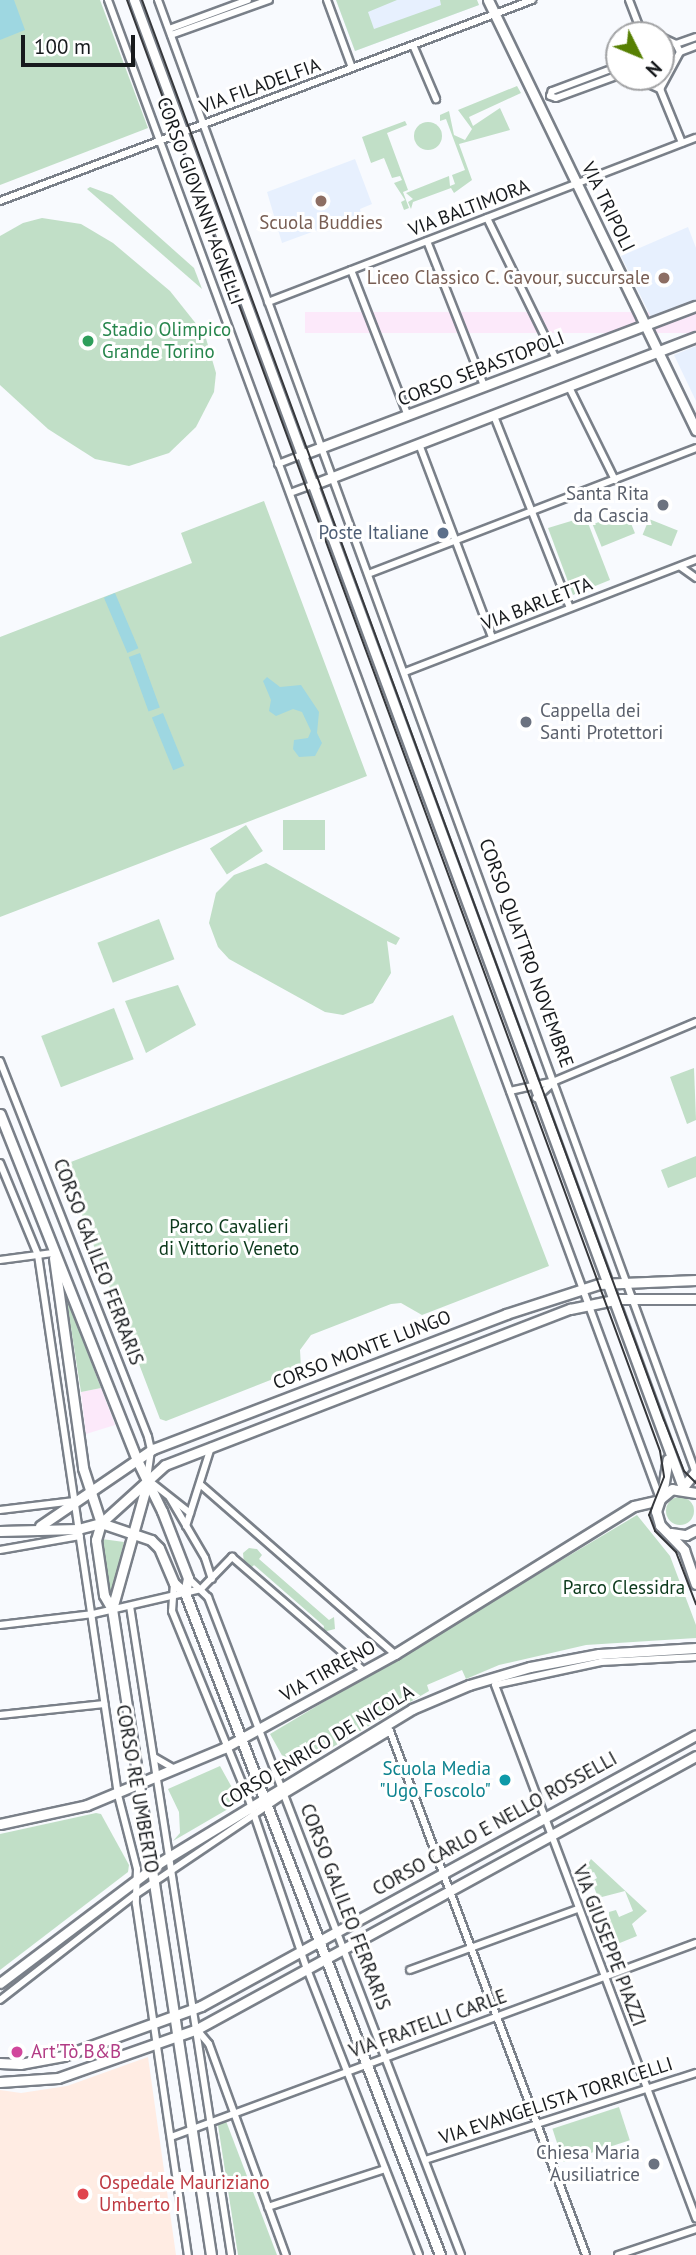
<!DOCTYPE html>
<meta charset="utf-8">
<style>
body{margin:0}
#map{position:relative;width:696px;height:2255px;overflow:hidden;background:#f8fafe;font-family:"PT Sans",sans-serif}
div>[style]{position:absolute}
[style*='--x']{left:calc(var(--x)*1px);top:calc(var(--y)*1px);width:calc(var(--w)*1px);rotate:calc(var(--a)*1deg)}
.commercial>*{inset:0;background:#fce9fa;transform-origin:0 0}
.built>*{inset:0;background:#e7f0fe}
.medical>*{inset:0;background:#ffece3}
.green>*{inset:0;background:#c1dfc7;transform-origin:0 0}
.round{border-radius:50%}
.water>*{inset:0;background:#9ed7e1;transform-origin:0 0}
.roads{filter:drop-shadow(2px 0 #7a8089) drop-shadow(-2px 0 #7a8089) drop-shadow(0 2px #7a8089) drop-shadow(0 -2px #7a8089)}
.street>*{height:6px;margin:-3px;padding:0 3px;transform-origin:3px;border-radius:3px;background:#fff}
.secondary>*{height:9px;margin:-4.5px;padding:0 4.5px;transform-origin:4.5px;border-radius:4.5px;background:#fff}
.tram>*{height:2px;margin:-1px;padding:0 1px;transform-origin:1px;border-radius:1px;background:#36383c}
.dots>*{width:19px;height:19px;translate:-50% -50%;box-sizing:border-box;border:4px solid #fff;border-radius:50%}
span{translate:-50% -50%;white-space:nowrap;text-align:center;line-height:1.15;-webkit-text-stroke:6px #fff;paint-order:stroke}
.street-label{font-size:19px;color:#171a1d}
.education-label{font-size:19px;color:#785e54}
.right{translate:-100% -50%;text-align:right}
.leisure-label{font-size:19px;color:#27864d}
.left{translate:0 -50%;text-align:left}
.worship-label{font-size:19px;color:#5b616d}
.service-label{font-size:19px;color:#4e5e75}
.park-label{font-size:19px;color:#0b391b}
.culture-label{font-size:19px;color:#0d838f}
.hotel-label{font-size:19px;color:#b23c85}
.health-label{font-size:19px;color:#be3a42}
.north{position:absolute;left:605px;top:21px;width:70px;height:70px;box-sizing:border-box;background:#fff;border:2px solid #a2a3a5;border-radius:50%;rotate:133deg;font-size:19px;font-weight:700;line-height:28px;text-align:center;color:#171a1d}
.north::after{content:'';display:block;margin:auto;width:24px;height:32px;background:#578003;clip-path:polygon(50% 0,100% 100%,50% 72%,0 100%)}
.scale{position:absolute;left:21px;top:35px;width:114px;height:32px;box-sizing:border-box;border:4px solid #171a1d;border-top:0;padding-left:9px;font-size:21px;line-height:24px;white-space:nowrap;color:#171a1d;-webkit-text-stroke:5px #fff;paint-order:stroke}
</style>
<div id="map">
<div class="commercial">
<div style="left:696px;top:312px;width:21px;height:391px;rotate:90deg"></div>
<div style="clip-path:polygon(101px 1388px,115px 1425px,86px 1434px,81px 1392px)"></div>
</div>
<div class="built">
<div style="clip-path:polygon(336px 0,476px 0,479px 5px,355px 51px)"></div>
<div style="clip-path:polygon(355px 159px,372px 204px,360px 209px,361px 214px,282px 243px,267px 192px)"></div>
<div style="clip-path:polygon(688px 227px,696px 248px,696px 300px,651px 317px,621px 256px)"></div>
<div style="clip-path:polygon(696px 346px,696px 401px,674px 355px)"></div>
</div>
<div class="medical">
<div style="clip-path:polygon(148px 2057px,176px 2255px,0 2255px,0 2090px,21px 2093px,67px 2086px)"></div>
</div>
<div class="green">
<div style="clip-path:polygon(0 0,100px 0,148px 128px,0 185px)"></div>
<div style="clip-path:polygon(336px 0,397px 0,368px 12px,374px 29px,441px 5px,440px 0,477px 0,479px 5px,355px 51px)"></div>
<div style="clip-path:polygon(517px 86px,521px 93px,469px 117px,473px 126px,500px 108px,510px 130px,459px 144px,472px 180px,454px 193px,451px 188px,413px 202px,411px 209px,408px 202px,413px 199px,406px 193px,449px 176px,450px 186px,455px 184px,452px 175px,465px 170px,446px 119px,440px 121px,440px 115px,449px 111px,454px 135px,465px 140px,472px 129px,458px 110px)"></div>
<div style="clip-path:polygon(405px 121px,407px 125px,387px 133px,408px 190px,403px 192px,409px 208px,404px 210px,401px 202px,405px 200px,394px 183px,402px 180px,400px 176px,392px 178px,384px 158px,371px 163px,362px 137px)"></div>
<div class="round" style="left:414px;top:122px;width:28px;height:28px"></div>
<div style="clip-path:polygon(90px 187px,112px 195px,194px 268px,202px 289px,87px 189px)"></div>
<div style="clip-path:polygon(42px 218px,81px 224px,113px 243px,170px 291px,205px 335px,216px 373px,214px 392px,196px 427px,169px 453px,129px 466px,95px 459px,48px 429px,0 385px,0 236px,23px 223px)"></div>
<div style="clip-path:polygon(264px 501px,367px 776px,0 917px,0 637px,192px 563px,181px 533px)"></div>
<div style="left:626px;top:511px;width:24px;height:36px;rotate:68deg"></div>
<div style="clip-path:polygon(581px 518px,588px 523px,610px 580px,573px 595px,548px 528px)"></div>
<div style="left:649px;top:519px;width:31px;height:17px;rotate:22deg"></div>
<div style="left:283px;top:820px;width:42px;height:30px"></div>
<div style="left:246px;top:825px;width:31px;height:43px;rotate:57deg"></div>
<div style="clip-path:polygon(266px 863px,400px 938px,396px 945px,387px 941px,391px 973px,373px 1003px,343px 1015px,325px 1012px,229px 959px,218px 947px,209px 923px,216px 893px,234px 875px)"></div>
<div style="left:159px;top:919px;width:43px;height:66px;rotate:69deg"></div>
<div style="clip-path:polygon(178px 985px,196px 1025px,146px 1053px,125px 1001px)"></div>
<div style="left:114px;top:1008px;width:55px;height:78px;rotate:69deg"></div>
<div style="clip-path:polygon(453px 1015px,549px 1266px,422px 1315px,401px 1303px,391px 1304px,311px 1335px,300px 1350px,301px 1368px,166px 1421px,160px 1419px,63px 1165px)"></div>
<div style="clip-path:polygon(694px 1068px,696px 1120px,687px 1124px,670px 1077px)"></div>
<div style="clip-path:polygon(696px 1156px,696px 1177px,668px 1188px,661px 1170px)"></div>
<div style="clip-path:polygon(66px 1296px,101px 1388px,81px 1392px)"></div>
<div class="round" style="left:666px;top:1497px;width:28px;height:28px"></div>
<div style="clip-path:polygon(637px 1515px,670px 1556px,696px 1625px,696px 1638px,586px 1645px,499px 1665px,466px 1679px,462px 1670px,427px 1685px,429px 1691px,283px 1776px,279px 1761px,284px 1759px,270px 1734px)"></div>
<div style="clip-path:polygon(102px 1539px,124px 1542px,110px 1598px,102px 1548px)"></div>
<div style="clip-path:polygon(249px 1548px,257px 1549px,262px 1555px,259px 1559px,329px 1620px,334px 1617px,335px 1629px,323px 1632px,324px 1626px,254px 1565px,250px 1569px,244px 1564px,243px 1553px)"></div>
<div style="clip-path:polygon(220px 1766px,240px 1802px,173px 1841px,180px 1833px,179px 1812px,168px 1789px)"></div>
<div style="clip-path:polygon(96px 1813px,101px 1814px,129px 1865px,128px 1872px,0 1970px,0 1834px)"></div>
<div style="clip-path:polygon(591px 1859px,647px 1911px,632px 1924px,637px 1936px,605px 1949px,601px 1938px,610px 1934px,609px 1912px,616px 1910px,619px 1917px,633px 1911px,625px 1891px,598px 1898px,593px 1884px,582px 1888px,597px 1878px,594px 1872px,586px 1875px,584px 1870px)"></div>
<div style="left:619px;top:2107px;width:35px;height:70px;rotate:72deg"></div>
<div style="clip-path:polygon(226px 2121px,277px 2255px,238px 2255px,218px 2125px)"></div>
</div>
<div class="water">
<div style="clip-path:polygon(0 0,14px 0,25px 30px,0 40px)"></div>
<div style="left:115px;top:593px;width:60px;height:12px;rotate:67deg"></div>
<div style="left:140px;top:653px;width:58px;height:12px;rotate:70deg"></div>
<div style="clip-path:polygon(267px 677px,280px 687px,301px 685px,319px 712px,317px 733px,322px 743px,315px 756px,299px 757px,293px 749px,294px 740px,308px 738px,311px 731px,302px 712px,293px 709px,276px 716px,269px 711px,271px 700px,263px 681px)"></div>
<div style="left:163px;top:713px;width:57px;height:12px;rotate:68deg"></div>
</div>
<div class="roads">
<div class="street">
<div style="--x:108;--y:0;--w:1597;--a:69.78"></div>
<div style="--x:158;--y:0;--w:1566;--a:69.94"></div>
<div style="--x:327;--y:0;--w:72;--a:69.8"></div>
<div style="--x:629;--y:0;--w:30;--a:69"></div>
<div style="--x:169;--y:29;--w:84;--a:-20.2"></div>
<div style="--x:171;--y:35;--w:104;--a:-19.7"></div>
<div style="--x:636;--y:35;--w:8;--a:-60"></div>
<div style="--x:640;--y:28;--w:17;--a:24"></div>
<div style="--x:661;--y:37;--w:17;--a:25"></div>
<div style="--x:676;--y:44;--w:9;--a:63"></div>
<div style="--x:676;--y:44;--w:21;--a:-19"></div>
<div style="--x:413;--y:45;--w:59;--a:66.9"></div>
<div style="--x:619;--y:66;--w:72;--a:159.5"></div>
<div style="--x:552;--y:91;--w:5;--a:112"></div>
<div style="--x:550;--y:96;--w:6;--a:18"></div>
<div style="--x:556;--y:98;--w:67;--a:-20.1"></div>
<div style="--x:633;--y:77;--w:30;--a:24"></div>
<div style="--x:660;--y:89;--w:42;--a:-61.6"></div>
<div style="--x:680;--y:52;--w:17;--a:-21"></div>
<div style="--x:660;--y:89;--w:58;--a:67.8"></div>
<div style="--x:0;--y:201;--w:569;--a:-20.7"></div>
<div style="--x:487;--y:218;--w:157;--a:63.9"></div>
<div style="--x:427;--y:241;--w:156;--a:68.5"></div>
<div style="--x:351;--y:270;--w:157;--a:68.7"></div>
<div style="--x:268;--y:302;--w:458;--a:-21"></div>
<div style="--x:569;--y:387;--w:104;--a:63.7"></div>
<div style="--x:494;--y:416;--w:206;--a:68.4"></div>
<div style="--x:419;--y:444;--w:206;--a:69.3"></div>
<div style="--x:278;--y:464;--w:25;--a:-21"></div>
<div style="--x:290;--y:493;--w:23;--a:-20"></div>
<div style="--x:681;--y:567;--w:19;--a:36"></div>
<div style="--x:368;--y:574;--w:351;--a:-21"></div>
<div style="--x:405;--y:672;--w:312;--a:-21.1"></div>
<div style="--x:0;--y:1061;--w:404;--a:68.5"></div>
<div style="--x:148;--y:1437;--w:13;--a:77"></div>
<div style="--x:151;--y:1450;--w:29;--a:98"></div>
<div style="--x:147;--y:1479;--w:55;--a:38.3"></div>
<div style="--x:510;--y:1091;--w:46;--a:-12.5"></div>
<div style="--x:555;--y:1081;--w:153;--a:-22.7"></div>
<div style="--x:536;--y:1098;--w:25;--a:-42"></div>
<div style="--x:0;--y:1163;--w:100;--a:67.6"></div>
<div style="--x:38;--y:1255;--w:546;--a:81.57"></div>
<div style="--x:118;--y:1795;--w:76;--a:75.6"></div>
<div style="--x:137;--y:1869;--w:35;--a:92"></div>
<div style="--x:136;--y:1904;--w:355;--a:81.6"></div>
<div style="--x:0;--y:1260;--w:53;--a:-7.5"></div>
<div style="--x:201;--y:1485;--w:257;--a:41.1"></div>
<div style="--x:170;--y:1498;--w:69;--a:59.7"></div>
<div style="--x:205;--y:1558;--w:22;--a:72"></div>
<div style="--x:0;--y:1510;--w:75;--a:-6.9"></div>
<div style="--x:186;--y:1526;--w:83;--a:-72.4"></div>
<div style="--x:0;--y:1550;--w:81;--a:-9.9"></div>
<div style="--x:188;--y:1578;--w:28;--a:44"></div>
<div style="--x:208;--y:1597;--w:705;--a:68.97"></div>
<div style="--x:174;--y:1583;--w:28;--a:94"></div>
<div style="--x:172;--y:1611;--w:201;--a:67.8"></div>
<div style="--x:248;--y:1797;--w:182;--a:71.1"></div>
<div style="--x:307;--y:1969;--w:307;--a:68.6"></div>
<div style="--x:130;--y:1606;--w:657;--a:81.15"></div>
<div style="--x:0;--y:1625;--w:94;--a:-6.7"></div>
<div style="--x:93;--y:1614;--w:111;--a:-13"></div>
<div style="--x:201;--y:1589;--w:45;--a:-45.9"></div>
<div style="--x:232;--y:1557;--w:174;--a:40.8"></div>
<div style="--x:696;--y:1657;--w:95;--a:177"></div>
<div style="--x:601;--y:1662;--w:108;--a:167.8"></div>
<div style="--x:495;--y:1685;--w:570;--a:69.34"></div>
<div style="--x:0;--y:1715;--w:105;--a:-6"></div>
<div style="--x:154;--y:1757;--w:24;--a:30"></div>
<div style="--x:410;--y:1970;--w:179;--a:-20"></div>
<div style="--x:0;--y:2000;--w:171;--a:-37.9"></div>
<div style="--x:135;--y:1895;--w:177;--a:-34"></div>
<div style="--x:282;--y:1796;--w:126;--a:-31"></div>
<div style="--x:390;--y:1731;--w:559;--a:69.49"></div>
<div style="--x:198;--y:2031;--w:17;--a:50"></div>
<div style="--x:209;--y:2044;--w:225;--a:70"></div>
<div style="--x:171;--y:2137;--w:560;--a:-20.28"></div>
<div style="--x:425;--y:2160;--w:285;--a:-17.8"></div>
<div style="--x:268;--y:2207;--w:123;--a:-18"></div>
<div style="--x:618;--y:2255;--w:82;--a:-18.4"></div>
</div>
<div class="secondary">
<div style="--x:134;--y:0;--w:1585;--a:69.74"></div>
<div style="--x:488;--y:0;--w:478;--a:64.2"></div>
<div style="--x:301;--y:455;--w:422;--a:-20.7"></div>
<div style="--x:312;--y:485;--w:412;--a:-21.1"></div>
<div style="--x:0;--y:1114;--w:370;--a:68.4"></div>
<div style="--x:136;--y:1458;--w:59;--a:63.9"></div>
<div style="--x:162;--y:1511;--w:72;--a:68.8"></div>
<div style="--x:188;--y:1578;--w:15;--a:101"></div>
<div style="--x:54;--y:1258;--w:212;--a:82.1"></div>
<div style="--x:83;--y:1468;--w:58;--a:71.9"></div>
<div style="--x:683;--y:1487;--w:21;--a:-51"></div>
<div style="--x:696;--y:1493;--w:24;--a:-171"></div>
<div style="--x:672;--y:1489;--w:16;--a:140"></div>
<div style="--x:660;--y:1499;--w:13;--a:108"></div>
<div style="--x:656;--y:1511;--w:15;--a:74"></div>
<div style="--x:660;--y:1525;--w:35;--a:46"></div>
<div style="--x:684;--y:1550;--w:36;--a:71"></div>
<div style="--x:662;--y:1495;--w:36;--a:-81"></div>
<div style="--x:40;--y:1526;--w:137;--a:-34.3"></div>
<div style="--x:153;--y:1449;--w:378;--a:-20.9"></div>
<div style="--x:506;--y:1314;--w:98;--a:-17.9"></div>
<div style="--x:599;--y:1284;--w:97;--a:-2.4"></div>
<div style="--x:0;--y:1531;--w:78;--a:-1.5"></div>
<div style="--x:78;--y:1529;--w:24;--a:-15"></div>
<div style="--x:101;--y:1523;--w:53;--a:18.8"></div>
<div style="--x:151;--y:1540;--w:11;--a:45"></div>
<div style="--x:159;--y:1548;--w:38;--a:67"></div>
<div style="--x:174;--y:1583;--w:15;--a:42"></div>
<div style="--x:185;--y:1593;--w:709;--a:68.93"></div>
<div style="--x:671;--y:1533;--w:15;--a:8"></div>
<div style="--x:686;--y:1535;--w:11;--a:-27"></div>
<div style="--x:112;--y:1609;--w:130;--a:-74.4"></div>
<div style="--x:0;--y:1824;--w:89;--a:-12.3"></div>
<div style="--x:87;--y:1805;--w:148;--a:-22.6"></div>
<div style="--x:224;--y:1748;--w:195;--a:-28.8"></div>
<div style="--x:395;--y:1654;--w:281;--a:-31.8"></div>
<div style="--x:634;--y:1506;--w:26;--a:-13"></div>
<div style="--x:0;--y:1983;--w:199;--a:-37"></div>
<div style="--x:159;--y:1863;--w:296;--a:-31.3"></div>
<div style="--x:412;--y:1709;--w:62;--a:-22.8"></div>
<div style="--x:469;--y:1685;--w:64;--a:-16.4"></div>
<div style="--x:530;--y:1667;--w:70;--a:-10.7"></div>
<div style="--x:599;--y:1654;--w:97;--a:-3.5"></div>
<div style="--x:0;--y:2063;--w:20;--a:3"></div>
<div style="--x:20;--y:2064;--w:44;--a:-10.5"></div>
<div style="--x:63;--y:2056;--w:147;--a:-19.9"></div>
<div style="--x:201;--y:2006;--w:564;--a:-28.7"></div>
<div style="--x:0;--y:2082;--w:58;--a:-3.9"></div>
<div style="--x:58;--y:2078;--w:147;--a:-19.4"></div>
<div style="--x:197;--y:2029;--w:569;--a:-28.68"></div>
<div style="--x:211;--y:2255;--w:654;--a:-98.71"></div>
<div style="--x:112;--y:1609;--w:16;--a:-120"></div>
<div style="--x:104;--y:1595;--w:56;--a:-98.3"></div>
<div style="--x:96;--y:1540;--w:18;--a:-74"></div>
<div style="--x:101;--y:1523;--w:86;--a:-42.2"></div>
<div style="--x:165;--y:1465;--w:434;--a:-21.1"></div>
<div style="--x:570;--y:1309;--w:50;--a:-11.5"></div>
<div style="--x:619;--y:1299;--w:77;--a:0"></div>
</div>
</div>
<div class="tram">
<div style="--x:127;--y:0;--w:1546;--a:69.83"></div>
<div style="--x:660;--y:1451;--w:26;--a:81"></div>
<div style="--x:664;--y:1477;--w:41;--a:111.5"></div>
<div style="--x:649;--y:1515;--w:17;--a:69"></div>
<div style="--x:655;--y:1531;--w:30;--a:45"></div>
<div style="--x:676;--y:1552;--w:56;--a:69"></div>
<div style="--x:142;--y:0;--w:1513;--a:69.82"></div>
<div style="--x:664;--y:1420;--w:55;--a:68.6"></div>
<div style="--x:684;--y:1471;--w:17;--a:45"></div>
</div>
<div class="dots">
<div style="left:321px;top:201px;background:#8d6e63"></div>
<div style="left:664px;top:278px;background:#8d6e63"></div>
<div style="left:88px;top:341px;background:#2e9e5b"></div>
<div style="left:663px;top:505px;background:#6b7280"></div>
<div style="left:443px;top:533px;background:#5c6f8a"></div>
<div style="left:526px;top:722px;background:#6b7280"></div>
<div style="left:505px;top:1780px;background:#0f9aa8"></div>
<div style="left:17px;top:2052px;background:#d1479c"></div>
<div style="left:654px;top:2164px;background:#6b7280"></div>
<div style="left:83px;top:2194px;background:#e0444e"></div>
</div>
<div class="street-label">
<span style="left:260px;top:86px;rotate:-20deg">VIA FILADELFIA</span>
<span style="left:200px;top:201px;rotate:70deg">CORSO GIOVANNI AGNELLI</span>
<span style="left:608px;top:207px;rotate:64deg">VIA TRIPOLI</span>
<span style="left:469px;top:208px;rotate:-21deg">VIA BALTIMORA</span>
<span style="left:481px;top:369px;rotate:-21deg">CORSO SEBASTOPOLI</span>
<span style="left:537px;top:604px;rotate:-21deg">VIA BARLETTA</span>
<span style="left:526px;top:953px;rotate:70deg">CORSO QUATTRO NOVEMBRE</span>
<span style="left:98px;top:1262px;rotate:69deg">CORSO GALILEO FERRARIS</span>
<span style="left:362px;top:1350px;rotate:-21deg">CORSO MONTE LUNGO</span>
<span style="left:328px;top:1671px;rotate:-29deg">VIA TIRRENO</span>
<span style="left:317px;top:1747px;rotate:-31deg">CORSO ENRICO DE NICOLA</span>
<span style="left:137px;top:1789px;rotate:80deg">CORSO RE UMBERTO</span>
<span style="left:495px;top:1824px;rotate:-29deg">CORSO CARLO E NELLO ROSSELLI</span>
<span style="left:345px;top:1907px;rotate:69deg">CORSO GALILEO FERRARIS</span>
<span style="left:609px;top:1946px;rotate:69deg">VIA GIUSEPPE PIAZZI</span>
<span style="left:428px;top:2024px;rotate:-20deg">VIA FRATELLI CARLE</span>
<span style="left:556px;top:2101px;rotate:-18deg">VIA EVANGELISTA TORRICELLI</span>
</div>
<div class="education-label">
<span style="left:321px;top:223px">Scuola Buddies</span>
<span class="right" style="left:650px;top:278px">Liceo Classico C. Cavour, succursale</span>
</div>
<div class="leisure-label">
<span class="left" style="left:102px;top:341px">Stadio Olimpico<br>Grande Torino</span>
</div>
<div class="worship-label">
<span class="right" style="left:649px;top:505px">Santa Rita<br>da Cascia</span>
<span class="left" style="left:540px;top:722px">Cappella dei<br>Santi Protettori</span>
<span class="right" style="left:640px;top:2164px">Chiesa Maria<br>Ausiliatrice</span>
</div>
<div class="service-label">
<span class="right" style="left:429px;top:533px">Poste Italiane</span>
</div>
<div class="park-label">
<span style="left:229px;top:1238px">Parco Cavalieri<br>di Vittorio Veneto</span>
<span style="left:624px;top:1588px">Parco Clessidra</span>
</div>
<div class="culture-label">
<span class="right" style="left:491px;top:1780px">Scuola Media<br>"Ugo Foscolo"</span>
</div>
<div class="hotel-label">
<span class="left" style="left:31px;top:2052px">Art'Tò B&amp;B</span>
</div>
<div class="health-label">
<span class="left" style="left:99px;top:2194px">Ospedale Mauriziano<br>Umberto I</span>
</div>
<div class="north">N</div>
<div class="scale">100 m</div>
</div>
